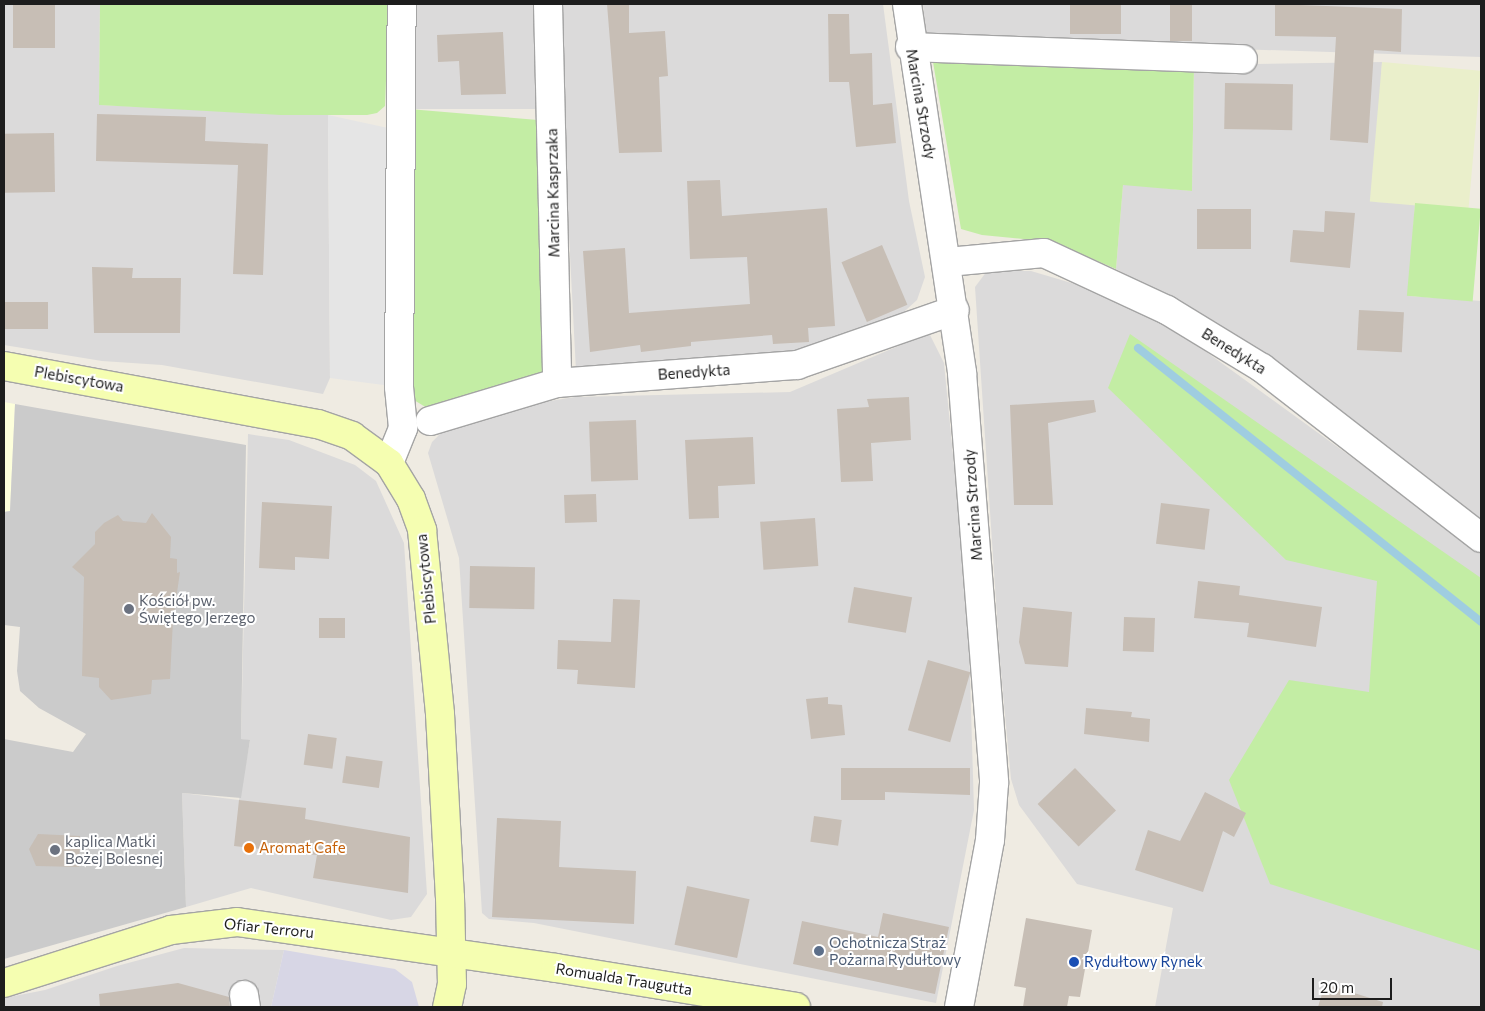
<!DOCTYPE html>
<meta charset="utf-8">
<style>
body{margin:0}
#map{position:relative;width:1485px;height:1011px;overflow:hidden;background:#efebe2;font-family:Commissioner,sans-serif}
div>[style]{position:absolute}
[style*='--x']{left:calc(var(--x)*1px);top:calc(var(--y)*1px);width:calc(var(--w)*1px);rotate:calc(var(--a)*1deg)}
.residential>*{inset:0;background:#dbdada;transform-origin:0 0}
.education>*{inset:0;background:#fdffdb}
.religious>*{inset:0;background:#cbcbcb}
.farmland>*{inset:0;background:#eaefcb;transform-origin:0 0}
.grass>*{inset:0;background:#c3eda4;transform-origin:0 0}
.parking>*{inset:0;background:#e5e5e5}
.plaza>*{inset:0;background:#d7d6e5}
.stream>*{height:8px;margin:-4px;padding:0 4px;transform-origin:4px;border-radius:4px;background:#9fcde0}
.building>*{inset:0;background:#c7beb5;transform-origin:0 0}
.roads{filter:drop-shadow(1px 0 #a4a4a4) drop-shadow(-1px 0 #a4a4a4) drop-shadow(0 1px #a4a4a4) drop-shadow(0 -1px #a4a4a4)}
.street>*{height:28px;margin:-14px;padding:0 14px;transform-origin:14px;border-radius:14px;background:#fff}
.secondary>*{height:28px;margin:-14px;padding:0 14px;transform-origin:14px;border-radius:14px;background:#f5feb1}
.dots>*{width:14px;height:14px;translate:-50% -50%;box-sizing:border-box;border:2px solid #fff;border-radius:50%}
span{translate:-50% -50%;white-space:nowrap;text-align:center;line-height:1.15;-webkit-text-stroke:4px #fff;paint-order:stroke}
.street-label{font-size:15px;color:#1d1d1d}
.worship-label{font-size:15px;color:#5b616d}
.left{translate:0 -50%;text-align:left}
.food-label{font-size:15px;color:#c56008}
.service-label{font-size:15px;color:#4e5e75}
.transit-label{font-size:15px;color:#164399}
.frame{position:absolute;inset:0;border:5px solid #1d1d1d;pointer-events:none}
.scale{position:absolute;left:1312px;top:978px;width:80px;height:22px;box-sizing:border-box;border:2px solid #1d1d1d;border-top:0;padding-left:6px;font-size:15px;line-height:18px;white-space:nowrap;color:#1d1d1d;-webkit-text-stroke:4px #fff;paint-order:stroke}
</style>
<div id="map">
<div class="residential">
<div style="clip-path:polygon(4px 4px,100px 4px,99px 105px,328px 115px,330px 378px,323px 394px,162px 365px,102px 361px,4px 345px)"></div>
<div style="left:411px;top:4px;width:128px;height:105px"></div>
<div style="clip-path:polygon(557px 4px,883px 4px,909px 201px,925px 277px,917px 300px,896px 319px,795px 350px,576px 371px)"></div>
<div style="clip-path:polygon(923px 4px,1481px 4px,1481px 57px,962px 40px,926px 34px)"></div>
<div style="clip-path:polygon(1382px 62px,1375px 202px,1415px 203px,1409px 296px,1481px 301px,1481px 525px,1228px 331px,1116px 269px,1123px 184px,1192px 191px,1194px 65px)"></div>
<div style="clip-path:polygon(987px 271px,1031px 271px,1112px 295px,1176px 330px,1481px 551px,1481px 1007px,1155px 1007px,1173px 908px,1077px 884px,1019px 805px,1011px 779px,1000px 661px,975px 287px)"></div>
<div style="clip-path:polygon(929px 333px,944px 363px,968px 608px,974px 810px,936px 1003px,534px 923px,489px 919px,482px 913px,459px 558px,428px 453px,432px 442px,445px 429px,500px 409px,575px 397px,790px 392px)"></div>
<div style="clip-path:polygon(248px 434px,289px 440px,355px 465px,376px 481px,404px 543px,427px 894px,411px 917px,391px 920px,251px 888px,186px 907px,182px 793px,239px 800px,250px 741px,241px 739px)"></div>
<div style="clip-path:polygon(184px 948px,284px 950px,271px 1007px,4px 1007px,4px 998px,45px 990px,117px 966px)"></div>
</div>
<div class="education">
<div style="clip-path:polygon(4px 402px,15px 404px,10px 511px,4px 512px)"></div>
</div>
<div class="religious">
<div style="clip-path:polygon(15px 404px,246px 445px,241px 739px,250px 740px,241px 798px,182px 793px,186px 907px,4px 959px,4px 739px,73px 752px,86px 734px,39px 708px,20px 691px,17px 671px,20px 627px,4px 625px,4px 512px,10px 511px)"></div>
</div>
<div class="farmland">
<div style="left:1382px;top:62px;width:99px;height:140px;rotate:5deg"></div>
</div>
<div class="grass">
<div style="clip-path:polygon(100px 4px,389px 4px,385px 106px,377px 113px,367px 115px,281px 115px,99px 105px)"></div>
<div style="clip-path:polygon(932px 56px,1194px 65px,1192px 191px,1123px 185px,1116px 269px,1053px 242px,982px 235px,961px 229px)"></div>
<div style="clip-path:polygon(409px 109px,538px 120px,544px 373px,432px 411px,409px 397px)"></div>
<div style="left:1415px;top:203px;width:66px;height:93px;rotate:5deg"></div>
<div style="clip-path:polygon(1130px 334px,1481px 578px,1481px 951px,1270px 884px,1229px 780px,1289px 680px,1369px 692px,1377px 581px,1286px 560px,1108px 388px)"></div>
</div>
<div class="parking">
<div style="clip-path:polygon(328px 115px,402px 131px,399px 387px,330px 378px)"></div>
</div>
<div class="plaza">
<div style="clip-path:polygon(284px 950px,395px 969px,412px 982px,419px 1007px,271px 1007px)"></div>
</div>
<div class="stream">
<div style="--x:1138;--y:348;--w:439;--a:38.6"></div>
</div>
<div class="building">
<div style="left:13px;top:4px;width:42px;height:44px"></div>
<div style="clip-path:polygon(607px 4px,629px 4px,629px 33px,665px 31px,668px 76px,659px 77px,662px 152px,619px 153px)"></div>
<div style="left:1070px;top:4px;width:51px;height:30px"></div>
<div style="left:1170px;top:4px;width:22px;height:37px"></div>
<div style="clip-path:polygon(1275px 4px,1402px 9px,1401px 52px,1374px 50px,1368px 143px,1330px 140px,1336px 37px,1275px 36px)"></div>
<div style="clip-path:polygon(828px 14px,849px 14px,850px 54px,872px 53px,873px 105px,892px 103px,896px 143px,856px 147px,849px 82px,829px 82px)"></div>
<div style="clip-path:polygon(503px 32px,506px 94px,461px 95px,459px 61px,438px 62px,437px 35px)"></div>
<div style="left:1225px;top:83px;width:68px;height:46px;rotate:1deg"></div>
<div style="clip-path:polygon(97px 114px,206px 117px,205px 141px,268px 144px,263px 275px,233px 274px,238px 165px,96px 161px)"></div>
<div style="left:54px;top:133px;width:59px;height:50px;rotate:89deg"></div>
<div style="clip-path:polygon(720px 180px,722px 216px,827px 208px,835px 326px,808px 328px,809px 342px,773px 344px,772px 335px,691px 342px,691px 346px,641px 352px,640px 345px,590px 352px,583px 251px,625px 248px,629px 313px,750px 304px,747px 257px,690px 259px,687px 181px)"></div>
<div style="left:1197px;top:209px;width:54px;height:40px"></div>
<div style="clip-path:polygon(1325px 211px,1355px 213px,1350px 268px,1290px 262px,1293px 230px,1324px 232px)"></div>
<div style="left:882px;top:245px;width:65px;height:44px;rotate:67deg"></div>
<div style="clip-path:polygon(92px 267px,133px 268px,132px 278px,181px 278px,180px 333px,94px 333px)"></div>
<div style="left:4px;top:302px;width:44px;height:27px"></div>
<div style="left:1359px;top:310px;width:45px;height:40px;rotate:3deg"></div>
<div style="clip-path:polygon(909px 397px,911px 440px,871px 443px,873px 481px,841px 482px,837px 409px,869px 407px,867px 399px)"></div>
<div style="clip-path:polygon(1094px 400px,1096px 412px,1048px 423px,1053px 505px,1014px 505px,1010px 405px)"></div>
<div style="left:636px;top:420px;width:60px;height:47px;rotate:88deg"></div>
<div style="clip-path:polygon(753px 437px,755px 484px,718px 486px,719px 518px,689px 519px,685px 440px)"></div>
<div style="left:596px;top:494px;width:28px;height:32px;rotate:88deg"></div>
<div style="clip-path:polygon(262px 502px,332px 506px,329px 559px,295px 557px,295px 570px,259px 568px)"></div>
<div style="left:1161px;top:503px;width:49px;height:41px;rotate:7deg"></div>
<div style="clip-path:polygon(152px 513px,171px 537px,170px 558px,177px 559px,177px 573px,180px 572px,173px 620px,170px 679px,152px 680px,151px 694px,111px 700px,99px 687px,99px 678px,82px 676px,84px 577px,72px 567px,95px 544px,95px 532px,104px 523px,118px 515px,123px 521px,146px 523px)"></div>
<div style="left:815px;top:518px;width:48px;height:55px;rotate:86deg"></div>
<div style="left:470px;top:566px;width:65px;height:42px;rotate:1deg"></div>
<div style="clip-path:polygon(1198px 581px,1240px 586px,1239px 595px,1322px 607px,1316px 647px,1247px 637px,1249px 623px,1194px 618px)"></div>
<div style="left:854px;top:587px;width:59px;height:36px;rotate:10deg"></div>
<div style="clip-path:polygon(613px 599px,640px 600px,635px 688px,577px 684px,578px 670px,557px 669px,558px 640px,611px 642px)"></div>
<div style="clip-path:polygon(1023px 607px,1072px 612px,1068px 667px,1025px 664px,1019px 642px)"></div>
<div style="left:1124px;top:617px;width:31px;height:34px;rotate:2deg"></div>
<div style="left:319px;top:618px;width:26px;height:20px"></div>
<div style="left:928px;top:660px;width:44px;height:73px;rotate:16deg"></div>
<div style="clip-path:polygon(828px 697px,828px 704px,842px 705px,845px 735px,811px 739px,806px 699px)"></div>
<div style="clip-path:polygon(1086px 708px,1132px 712px,1131px 717px,1150px 719px,1149px 742px,1084px 734px)"></div>
<div style="left:308px;top:734px;width:29px;height:31px;rotate:8deg"></div>
<div style="left:346px;top:756px;width:37px;height:27px;rotate:8deg"></div>
<div style="clip-path:polygon(841px 768px,970px 768px,970px 795px,885px 792px,885px 800px,841px 800px)"></div>
<div style="left:1075px;top:768px;width:59px;height:52px;rotate:46deg"></div>
<div style="clip-path:polygon(1205px 792px,1246px 813px,1234px 837px,1223px 831px,1203px 892px,1135px 870px,1148px 830px,1180px 841px)"></div>
<div style="clip-path:polygon(239px 800px,306px 808px,305px 819px,410px 837px,408px 893px,313px 878px,317px 855px,234px 846px)"></div>
<div style="left:814px;top:816px;width:28px;height:26px;rotate:8deg"></div>
<div style="clip-path:polygon(497px 818px,561px 821px,559px 867px,636px 871px,634px 924px,492px 917px)"></div>
<div style="clip-path:polygon(38px 834px,80px 836px,79px 867px,36px 866px,29px 849px)"></div>
<div style="left:687px;top:886px;width:64px;height:60px;rotate:12deg"></div>
<div style="clip-path:polygon(883px 913px,949px 927px,935px 994px,793px 964px,802px 921px,878px 937px)"></div>
<div style="clip-path:polygon(1026px 918px,1092px 930px,1080px 997px,1069px 996px,1067px 1007px,1023px 1007px,1026px 988px,1014px 986px)"></div>
<div style="clip-path:polygon(178px 983px,229px 997px,230px 1007px,100px 1007px,99px 994px)"></div>
<div style="clip-path:polygon(1325px 984px,1383px 1002px,1382px 1007px,1318px 1007px)"></div>
</div>
<div class="roads">
<div class="street">
<div style="--x:548;--y:4;--w:379;--a:88.6"></div>
<div style="--x:907;--y:4;--w:373;--a:81.5"></div>
<div style="--x:962;--y:373;--w:411;--a:85.5"></div>
<div style="--x:994;--y:783;--w:57;--a:94"></div>
<div style="--x:990;--y:840;--w:170;--a:100.5"></div>
<div style="--x:910;--y:47;--w:333;--a:2.1"></div>
<div style="--x:948;--y:262;--w:96;--a:-5.4"></div>
<div style="--x:1044;--y:253;--w:136;--a:24.9"></div>
<div style="--x:1167;--y:310;--w:111;--a:31.4"></div>
<div style="--x:1262;--y:368;--w:277;--a:37.8"></div>
<div style="--x:430;--y:421;--w:133;--a:-16.7"></div>
<div style="--x:557;--y:383;--w:241;--a:-4.3"></div>
<div style="--x:797;--y:365;--w:167;--a:-19.2"></div>
<div style="--x:389;--y:463;--w:38;--a:-68"></div>
<div style="--x:403;--y:428;--w:41;--a:-95.6"></div>
<div style="--x:399;--y:387;--w:383;--a:-89.6"></div>
<div style="--x:244;--y:995;--w:12;--a:81"></div>
</div>
<div class="secondary">
<div style="--x:4;--y:366;--w:319;--a:10.5"></div>
<div style="--x:318;--y:424;--w:36;--a:19"></div>
<div style="--x:352;--y:436;--w:46;--a:36.1"></div>
<div style="--x:389;--y:463;--w:42;--a:58.6"></div>
<div style="--x:411;--y:499;--w:33;--a:70"></div>
<div style="--x:422;--y:530;--w:185;--a:84.4"></div>
<div style="--x:440;--y:714;--w:183;--a:86.9"></div>
<div style="--x:450;--y:897;--w:87;--a:88.7"></div>
<div style="--x:452;--y:984;--w:24;--a:102"></div>
<div style="--x:4;--y:983;--w:175;--a:-17.6"></div>
<div style="--x:171;--y:930;--w:66;--a:-6.9"></div>
<div style="--x:237;--y:922;--w:322;--a:8.2"></div>
<div style="--x:556;--y:968;--w:243;--a:9.2"></div>
</div>
</div>
<div class="dots">
<div style="left:129px;top:609px;background:#6b7280"></div>
<div style="left:249px;top:848px;background:#e8710a"></div>
<div style="left:55px;top:850px;background:#6b7280"></div>
<div style="left:819px;top:951px;background:#5c6f8a"></div>
<div style="left:1074px;top:962px;background:#1a4fb4"></div>
</div>
<div class="street-label">
<span style="left:921px;top:104px;rotate:80deg">Marcina Strzody</span>
<span style="left:553px;top:193px;rotate:-91deg">Marcina Kasprzaka</span>
<span style="left:1234px;top:351px;rotate:32deg">Benedykta</span>
<span style="left:694px;top:372px;rotate:-4deg">Benedykta</span>
<span style="left:79px;top:379px;rotate:10deg">Plebiscytowa</span>
<span style="left:973px;top:505px;rotate:-94deg">Marcina Strzody</span>
<span style="left:426px;top:579px;rotate:-96deg">Plebiscytowa</span>
<span style="left:269px;top:928px;rotate:6deg">Ofiar Terroru</span>
<span style="left:624px;top:979px;rotate:9deg">Romualda Traugutta</span>
</div>
<div class="worship-label">
<span class="left" style="left:139px;top:609px">Kościół pw.<br>Świętego Jerzego</span>
<span class="left" style="left:65px;top:850px">kaplica Matki<br>Bożej Bolesnej</span>
</div>
<div class="food-label">
<span class="left" style="left:259px;top:848px">Aromat Cafe</span>
</div>
<div class="service-label">
<span class="left" style="left:829px;top:951px">Ochotnicza Straż<br>Pożarna Rydułtowy</span>
</div>
<div class="transit-label">
<span class="left" style="left:1084px;top:962px">Rydułtowy Rynek</span>
</div>
<div class="frame"></div>
<div class="scale">20 m</div>
</div>
